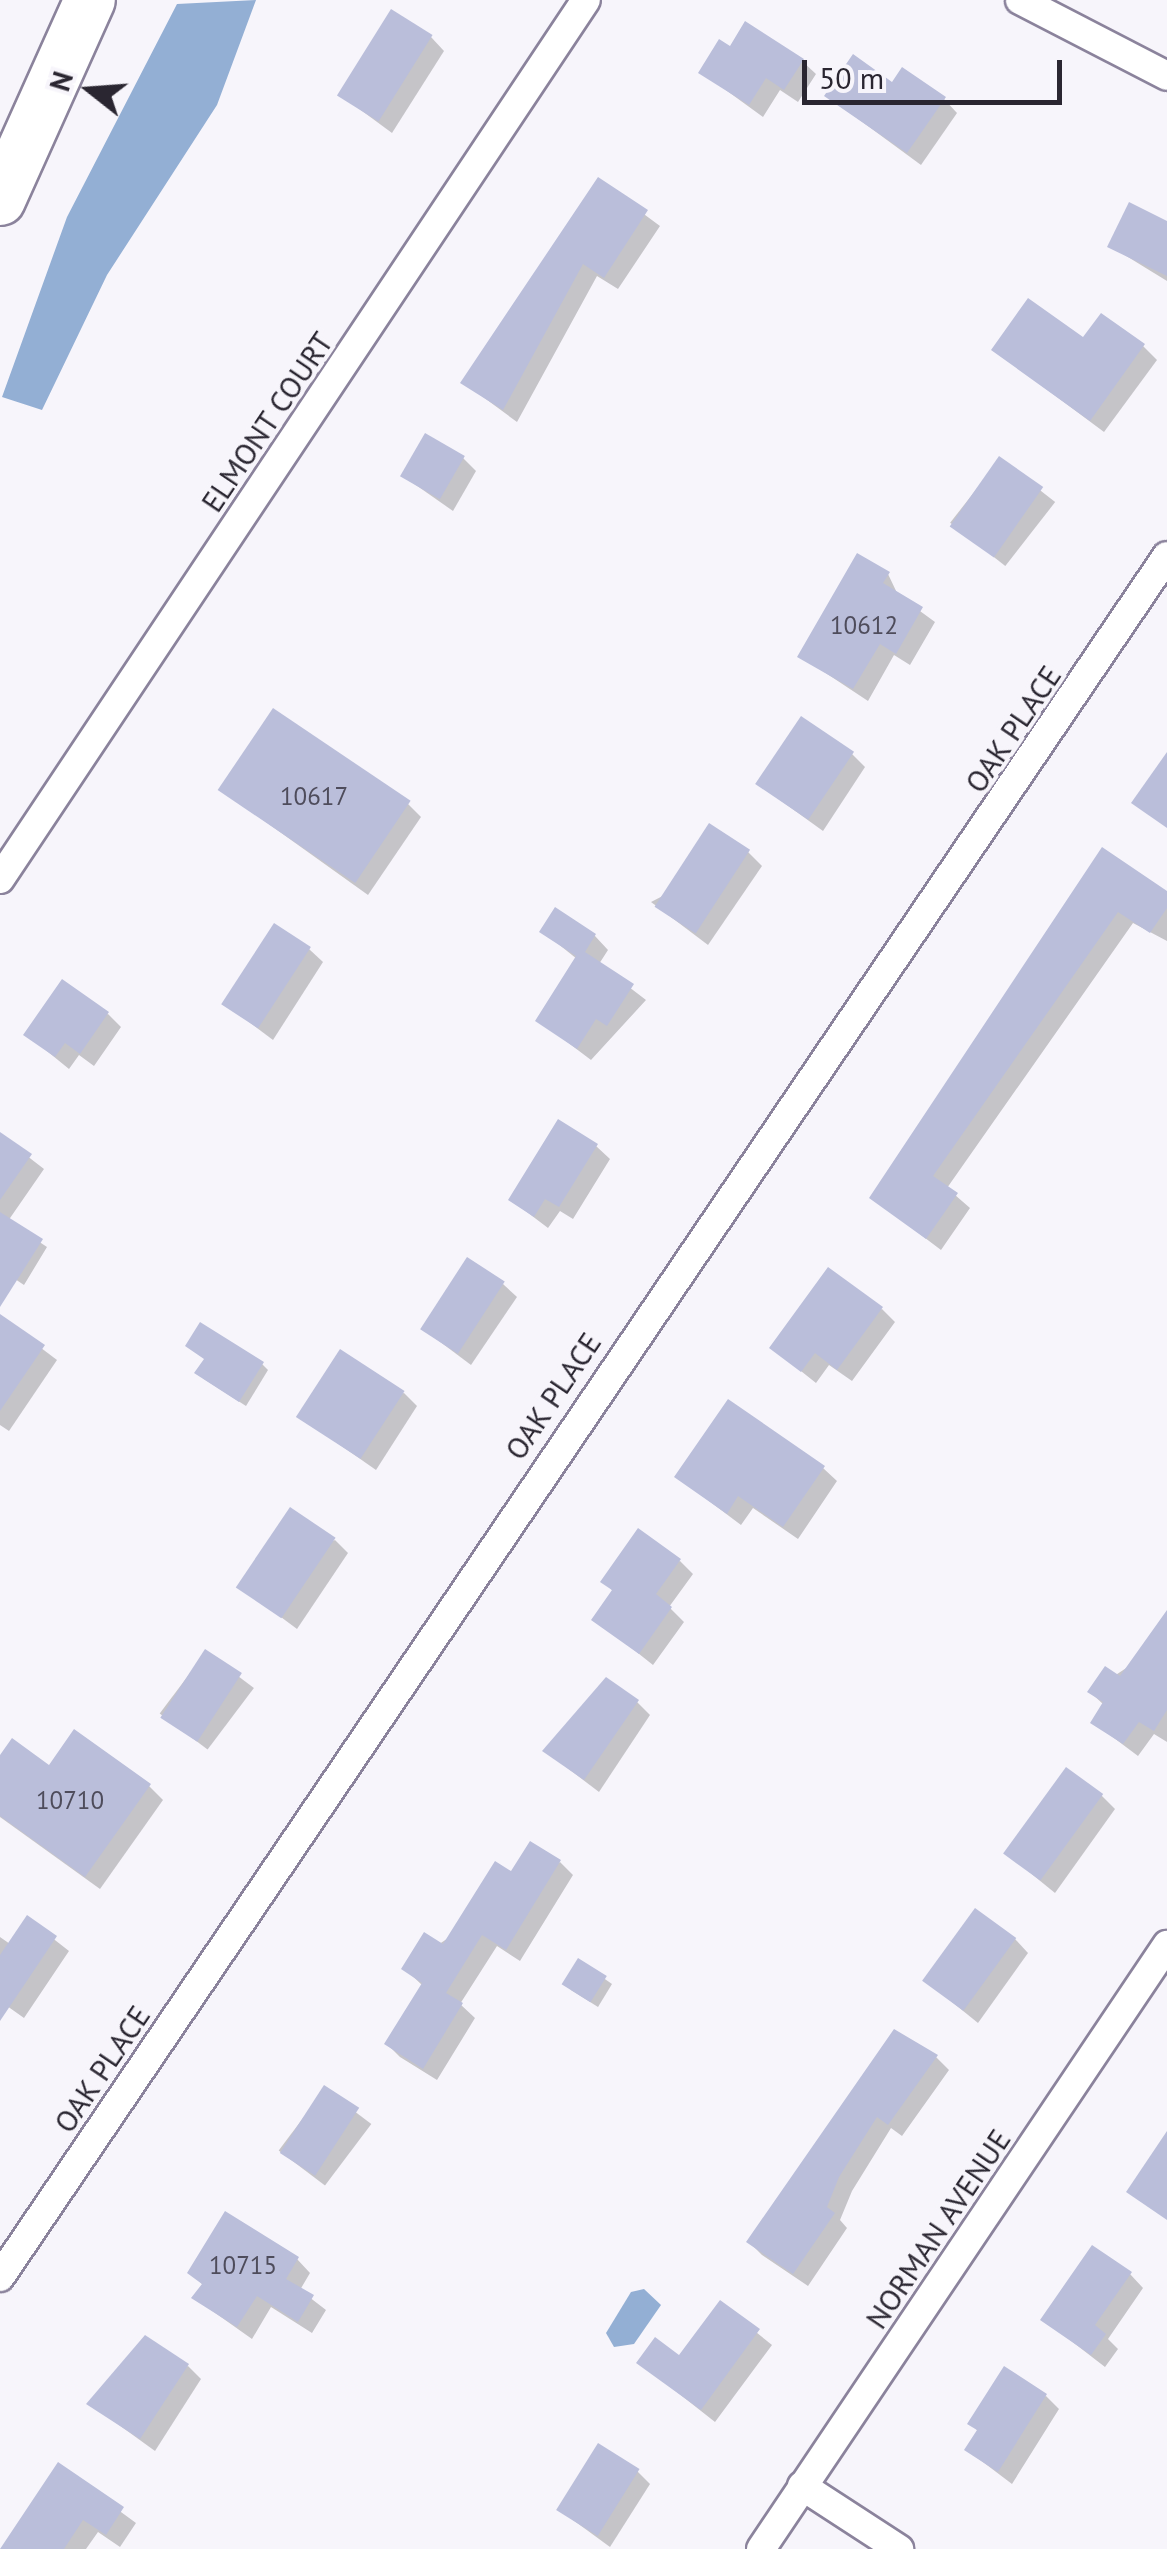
<!DOCTYPE html>
<style>
body{margin:0}
#map{position:relative;width:1167px;height:2549px;overflow:hidden;background:#f7f5fb;font-family:"PT Sans",sans-serif}
div>[style]{position:absolute}
[style*='--x']{left:calc(var(--x)*1px);top:calc(var(--y)*1px);width:calc(var(--w)*1px);rotate:calc(var(--a)*1deg)}
.water>*{inset:0;background:#93afd4}
.shadow>*{inset:0;background:#0003;transform-origin:0 0}
.building>*{inset:0;background:#babeda;transform-origin:0 0}
.roads{filter:drop-shadow(2px 0 #8b839c) drop-shadow(-2px 0 #8b839c) drop-shadow(0 2px #8b839c) drop-shadow(0 -2px #8b839c)}
.street>*{height:28px;margin:-14px;padding:0 14px;transform-origin:14px;border-radius:14px;background:#fff}
.highway>*{height:50px;margin:-25px;padding:0 25px;transform-origin:25px;border-radius:25px;background:#fff}
span{translate:-50% -50%;white-space:nowrap;text-align:center;line-height:1.15;-webkit-text-stroke:8px #f7f5fb;paint-order:stroke}
.number-label{font-size:25px;color:#4e4c5b}
.number-label span{-webkit-text-stroke-width:0}
.street-label{font-size:30px;color:#2a2631}
.north{position:absolute;left:40px;top:40px;width:100px;height:100px;-webkit-text-stroke:8px #f7f5fb;paint-order:stroke;rotate:287deg;font-size:28px;font-weight:700;line-height:40px;text-align:center;color:#2a2631}
.north::after{content:'';display:block;margin:auto;width:35px;height:45px;background:#2a2631;clip-path:polygon(50% 0,100% 100%,50% 72%,0 100%)}
.scale{position:absolute;left:802px;top:60px;width:260px;height:45px;box-sizing:border-box;border:5px solid #2a2631;border-top:0;padding-left:12px;font-size:30px;line-height:35px;white-space:nowrap;color:#2a2631;-webkit-text-stroke:8px #f7f5fb;paint-order:stroke}
</style>
<div id="map">
<div class="water">
<div style="clip-path:polygon(256px 0,217px 105px,107px 275px,42px 410px,2px 397px,67px 217px,177px 4px)"></div>
<div style="clip-path:polygon(644px 2289px,661px 2305px,634px 2344px,614px 2347px,606px 2333px,631px 2292px)"></div>
</div>
<div class="shadow">
<div style="clip-path:polygon(431px 37px,444px 51px,392px 133px,339px 94px)"></div>
<div style="clip-path:polygon(730px 49px,802px 61px,816px 74px,798px 102px,780px 90px,763px 117px,701px 72px)"></div>
<div style="clip-path:polygon(893px 86px,944px 99px,957px 113px,921px 165px,827px 96px)"></div>
<div style="clip-path:polygon(599px 181px,660px 226px,618px 289px,597px 276px,517px 422px,464px 383px)"></div>
<div style="clip-path:polygon(1167px 224px,1167px 281px,1110px 246px)"></div>
<div style="clip-path:polygon(1084px 341px,1143px 346px,1157px 360px,1104px 432px,994px 350px)"></div>
<div style="clip-path:polygon(463px 458px,476px 471px,453px 511px,403px 476px)"></div>
<div style="left:1000px;top:459px;width:70px;height:81px;rotate:38deg"></div>
<div style="clip-path:polygon(888px 574px,898px 595px,935px 622px,910px 665px,894px 655px,868px 701px,800px 656px)"></div>
<div style="clip-path:polygon(852px 754px,865px 767px,823px 831px,758px 784px)"></div>
<div style="clip-path:polygon(221px 790px,408px 804px,421px 817px,368px 895px)"></div>
<div style="clip-path:polygon(1103px 850px,1167px 894px,1167px 941px,1133px 923px,947px 1188px,970px 1208px,941px 1250px,872px 1198px)"></div>
<div style="clip-path:polygon(748px 852px,762px 866px,708px 945px,651px 902px)"></div>
<div style="clip-path:polygon(542px 931px,595px 936px,608px 950px,599px 964px,646px 1000px,591px 1060px,538px 1020px,577px 959px)"></div>
<div style="clip-path:polygon(309px 949px,323px 962px,273px 1040px,224px 1003px)"></div>
<div style="clip-path:polygon(108px 1014px,121px 1027px,94px 1066px,79px 1055px,69px 1069px,26px 1034px)"></div>
<div style="clip-path:polygon(0 1135px,44px 1169px,8px 1221px,47px 1247px,24px 1285px,0 1269px)"></div>
<div style="clip-path:polygon(596px 1146px,610px 1159px,573px 1219px,560px 1211px,548px 1228px,511px 1200px)"></div>
<div style="clip-path:polygon(503px 1284px,517px 1297px,471px 1365px,423px 1329px)"></div>
<div style="clip-path:polygon(882px 1309px,895px 1322px,852px 1381px,829px 1365px,816px 1383px,772px 1348px)"></div>
<div style="clip-path:polygon(0 1317px,57px 1360px,9px 1431px,0 1425px)"></div>
<div style="clip-path:polygon(262px 1364px,268px 1370px,246px 1406px,204px 1379px)"></div>
<div style="clip-path:polygon(404px 1393px,417px 1406px,376px 1470px,300px 1417px)"></div>
<div style="clip-path:polygon(823px 1468px,837px 1481px,798px 1539px,753px 1508px,741px 1525px,677px 1477px)"></div>
<div style="clip-path:polygon(335px 1540px,348px 1553px,297px 1629px,239px 1586px)"></div>
<div style="clip-path:polygon(680px 1561px,693px 1574px,669px 1607px,684px 1622px,653px 1665px,595px 1619px,614px 1592px,603px 1581px)"></div>
<div style="clip-path:polygon(1167px 1641px,1167px 1742px,1154px 1734px,1138px 1756px,1094px 1723px,1104px 1705px,1090px 1692px)"></div>
<div style="left:206px;top:1652px;width:60px;height:77px;rotate:37deg"></div>
<div style="clip-path:polygon(637px 1702px,650px 1715px,599px 1792px,545px 1751px)"></div>
<div style="clip-path:polygon(0 1759px,149px 1786px,163px 1800px,100px 1889px,0 1817px)"></div>
<div style="clip-path:polygon(1101px 1795px,1115px 1809px,1055px 1893px,1007px 1854px)"></div>
<div style="clip-path:polygon(560px 1862px,573px 1875px,520px 1961px,497px 1946px,460px 2004px,475px 2018px,437px 2080px,400px 2057px,387px 2044px,423px 1986px,404px 1968px)"></div>
<div style="clip-path:polygon(28px 1919px,69px 1951px,24px 2018px,0 2001px,0 1937px,10px 1944px)"></div>
<div style="clip-path:polygon(1015px 1939px,1028px 1953px,978px 2023px,926px 1981px)"></div>
<div style="clip-path:polygon(579px 1961px,612px 1984px,598px 2007px,571px 1990px)"></div>
<div style="clip-path:polygon(936px 2057px,949px 2070px,902px 2136px,891px 2128px,852px 2191px,840px 2220px,847px 2228px,808px 2286px,762px 2255px,749px 2242px)"></div>
<div style="left:325px;top:2089px;width:58px;height:77px;rotate:37deg"></div>
<div style="clip-path:polygon(297px 2259px,310px 2273px,300px 2290px,326px 2310px,312px 2333px,271px 2307px,252px 2339px,194px 2298px,204px 2286px,190px 2272px)"></div>
<div style="clip-path:polygon(1130px 2274px,1143px 2288px,1108px 2339px,1118px 2349px,1105px 2367px,1044px 2320px)"></div>
<div style="clip-path:polygon(720px 2303px,772px 2345px,715px 2422px,640px 2363px,680px 2358px)"></div>
<div style="clip-path:polygon(188px 2366px,201px 2379px,155px 2451px,90px 2404px)"></div>
<div style="clip-path:polygon(1046px 2396px,1059px 2409px,1012px 2484px,967px 2450px,979px 2432px,970px 2423px)"></div>
<div style="clip-path:polygon(58px 2466px,136px 2523px,120px 2547px,98px 2532px,86px 2549px,8px 2549px)"></div>
<div style="clip-path:polygon(637px 2471px,650px 2484px,610px 2547px,558px 2509px)"></div>
</div>
<div class="building">
<div style="left:391px;top:9px;width:49px;height:102px;rotate:32deg"></div>
<div style="clip-path:polygon(745px 21px,804px 59px,784px 90px,766px 78px,749px 105px,698px 73px,719px 39px,730px 46px)"></div>
<div style="clip-path:polygon(853px 54px,892px 82px,902px 67px,946px 97px,907px 153px,824px 96px)"></div>
<div style="clip-path:polygon(598px 177px,648px 210px,604px 278px,583px 264px,503px 410px,460px 383px)"></div>
<div style="clip-path:polygon(1129px 202px,1167px 221px,1167px 276px,1107px 247px)"></div>
<div style="clip-path:polygon(1028px 298px,1083px 337px,1101px 313px,1145px 344px,1090px 421px,991px 350px)"></div>
<div style="left:425px;top:433px;width:46px;height:50px;rotate:30deg"></div>
<div style="left:999px;top:456px;width:54px;height:86px;rotate:35deg"></div>
<div style="clip-path:polygon(857px 553px,890px 572px,883px 583px,923px 607px,896px 654px,880px 644px,853px 689px,797px 657px)"></div>
<div style="left:273px;top:708px;width:166px;height:99px;rotate:34deg"></div>
<div style="left:801px;top:716px;width:64px;height:82px;rotate:34deg"></div>
<div style="clip-path:polygon(1167px 752px,1167px 828px,1131px 803px)"></div>
<div style="left:709px;top:823px;width:49px;height:100px;rotate:33deg"></div>
<div style="clip-path:polygon(1102px 847px,1167px 891px,1167px 908px,1150px 933px,1118px 912px,933px 1176px,958px 1193px,926px 1239px,869px 1198px)"></div>
<div style="clip-path:polygon(555px 907px,596px 934px,585px 952px,634px 984px,607px 1026px,596px 1019px,577px 1049px,535px 1021px,576px 956px,539px 932px)"></div>
<div style="left:274px;top:923px;width:44px;height:97px;rotate:33deg"></div>
<div style="clip-path:polygon(62px 979px,109px 1012px,80px 1054px,65px 1043px,55px 1057px,23px 1035px)"></div>
<div style="clip-path:polygon(558px 1119px,598px 1144px,559px 1207px,545px 1199px,534px 1217px,508px 1200px)"></div>
<div style="clip-path:polygon(0 1132px,32px 1154px,0 1200px)"></div>
<div style="clip-path:polygon(0 1212px,43px 1239px,0 1307px)"></div>
<div style="left:467px;top:1257px;width:45px;height:86px;rotate:33deg"></div>
<div style="clip-path:polygon(828px 1267px,883px 1307px,837px 1370px,815px 1353px,801px 1372px,769px 1348px)"></div>
<div style="clip-path:polygon(0 1314px,45px 1345px,0 1411px)"></div>
<div style="clip-path:polygon(200px 1322px,264px 1362px,239px 1402px,194px 1373px,204px 1359px,185px 1346px)"></div>
<div style="left:340px;top:1349px;width:77px;height:81px;rotate:33deg"></div>
<div style="clip-path:polygon(728px 1399px,825px 1466px,783px 1527px,738px 1496px,727px 1514px,674px 1477px)"></div>
<div style="left:290px;top:1507px;width:55px;height:97px;rotate:34deg"></div>
<div style="clip-path:polygon(638px 1528px,681px 1559px,656px 1594px,672px 1607px,639px 1654px,591px 1620px,612px 1590px,600px 1582px)"></div>
<div style="clip-path:polygon(1167px 1610px,1167px 1710px,1154px 1731px,1139px 1722px,1123px 1744px,1090px 1723px,1103px 1702px,1087px 1692px,1105px 1666px,1120px 1676px)"></div>
<div style="left:205px;top:1649px;width:44px;height:82px;rotate:33deg"></div>
<div style="clip-path:polygon(606px 1677px,639px 1700px,584px 1780px,542px 1751px)"></div>
<div style="clip-path:polygon(74px 1729px,151px 1784px,85px 1877px,0 1816px,0 1755px,12px 1738px,49px 1765px)"></div>
<div style="left:1066px;top:1767px;width:46px;height:107px;rotate:36deg"></div>
<div style="clip-path:polygon(530px 1841px,561px 1860px,506px 1950px,482px 1935px,446px 1993px,463px 2003px,423px 2069px,384px 2044px,422px 1983px,401px 1969px,424px 1932px,443px 1944px,495px 1861px,511px 1871px)"></div>
<div style="left:975px;top:1908px;width:51px;height:90px;rotate:36deg"></div>
<div style="clip-path:polygon(27px 1915px,57px 1936px,0 2021px,0 1955px)"></div>
<div style="left:578px;top:1958px;width:34px;height:31px;rotate:32deg"></div>
<div style="clip-path:polygon(894px 2029px,938px 2055px,888px 2125px,877px 2117px,839px 2177px,827px 2207px,835px 2213px,793px 2274px,746px 2242px)"></div>
<div style="left:324px;top:2085px;width:42px;height:81px;rotate:33deg"></div>
<div style="clip-path:polygon(1167px 2131px,1167px 2220px,1126px 2192px)"></div>
<div style="clip-path:polygon(225px 2211px,299px 2257px,286px 2279px,314px 2295px,298px 2322px,257px 2296px,237px 2327px,191px 2298px,202px 2284px,187px 2273px)"></div>
<div style="clip-path:polygon(1092px 2245px,1132px 2272px,1095px 2325px,1106px 2334px,1091px 2355px,1040px 2320px)"></div>
<div style="clip-path:polygon(720px 2300px,760px 2329px,701px 2410px,636px 2363px,655px 2337px,679px 2355px)"></div>
<div style="clip-path:polygon(145px 2335px,189px 2364px,140px 2439px,86px 2404px)"></div>
<div style="clip-path:polygon(1004px 2366px,1047px 2394px,998px 2472px,964px 2450px,977px 2430px,967px 2424px)"></div>
<div style="left:598px;top:2443px;width:49px;height:79px;rotate:32deg"></div>
<div style="clip-path:polygon(58px 2462px,124px 2507px,106px 2535px,83px 2520px,64px 2549px,0 2549px)"></div>
</div>
<div class="roads">
<div class="street">
<div style="--x:1020;--y:0;--w:165;--a:27.3"></div>
<div style="--x:0;--y:879;--w:1056;--a:-56.31"></div>
<div style="--x:0;--y:2277;--w:2079;--a:-55.86"></div>
<div style="--x:802;--y:2486;--w:116;--a:33"></div>
<div style="--x:761;--y:2549;--w:728;--a:-56.09"></div>
</div>
<div class="highway">
<div style="--x:0;--y:200;--w:219;--a:-65.8"></div>
</div>
</div>
<div class="number-label">
<span style="left:864px;top:625px">10612</span>
<span style="left:314px;top:796px">10617</span>
<span style="left:70px;top:1800px">10710</span>
<span style="left:243px;top:2265px">10715</span>
</div>
<div class="street-label">
<span style="left:267px;top:422px;rotate:-56deg">ELMONT COURT</span>
<span style="left:1013px;top:729px;rotate:-56deg">OAK PLACE</span>
<span style="left:553px;top:1396px;rotate:-56deg">OAK PLACE</span>
<span style="left:102px;top:2069px;rotate:-56deg">OAK PLACE</span>
<span style="left:938px;top:2229px;rotate:-56deg">NORMAN AVENUE</span>
</div>
<div class="north">N</div>
<div class="scale">50 m</div>
</div>
